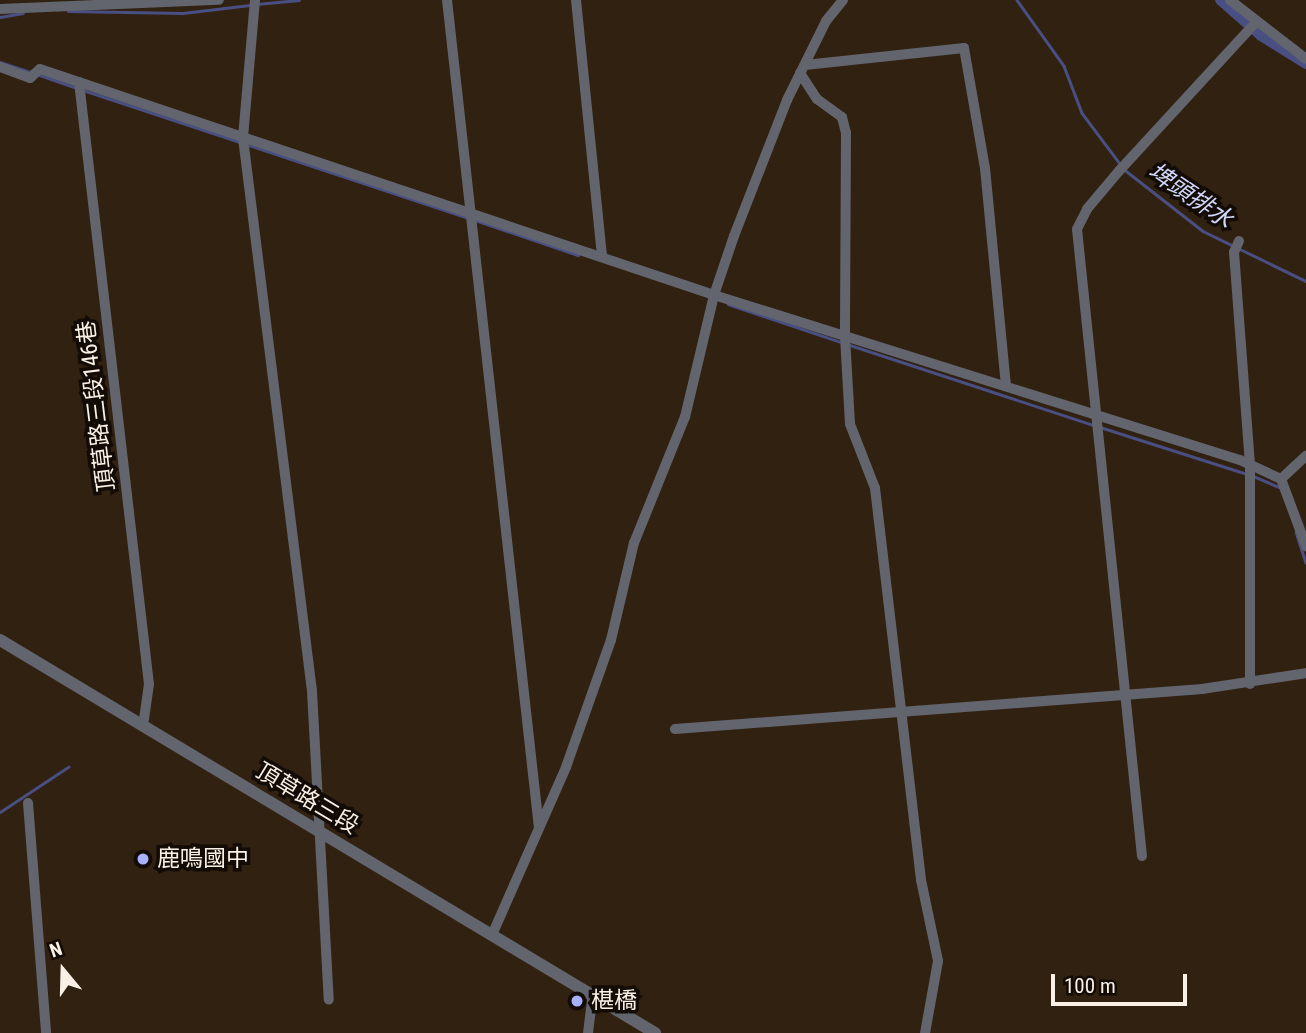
<!DOCTYPE html>
<meta charset="utf-8">
<style>
body{margin:0}
#map{position:relative;width:1306px;height:1033px;overflow:hidden;background:#302110;font-family:"Roboto Condensed","Noto Sans TC",sans-serif}
div>[style]{position:absolute}
[style*='--x']{left:calc(var(--x)*1px);top:calc(var(--y)*1px);width:calc(var(--w)*1px);rotate:calc(var(--a)*1deg)}
.stream>*{height:2.5px;margin:-1.25px;padding:0 1.25px;transform-origin:1.25px;border-radius:1.25px;background:#494e83}
.canal>*{height:10px;margin:-5px;padding:0 5px;transform-origin:5px;border-radius:5px;background:#494e83}
.minor>*{height:10px;margin:-5px;padding:0 5px;transform-origin:5px;border-radius:5px;background:#62646e}
.tertiary>*{height:12px;margin:-6px;padding:0 6px;transform-origin:6px;border-radius:6px;background:#62646e}
.dots>*{width:19px;height:19px;translate:-50% -50%;box-sizing:border-box;border:4px solid #130c06;border-radius:50%}
span{translate:-50% -50%;white-space:nowrap;text-align:center;line-height:1.15;-webkit-text-stroke:7px #130c06;paint-order:stroke}
.street-label{font-size:23px;color:#faf0e5}
.poi-label{font-size:23px;color:#faf0e5}
.left{translate:0 -50%;text-align:left}
.water-label{font-size:24px;color:#d1d7f9;font-style:italic}
.north{position:absolute;left:28px;top:935px;width:70px;height:70px;-webkit-text-stroke:5px #130c06;paint-order:stroke;rotate:341deg;font-size:19px;font-weight:700;line-height:28px;text-align:center;color:#faf0e5}
.north::after{content:'';display:block;margin:auto;width:24px;height:32px;background:#faf0e5;clip-path:polygon(50% 0,100% 100%,50% 72%,0 100%)}
.scale{position:absolute;left:1051px;top:974px;width:136px;height:32px;box-sizing:border-box;border:4px solid #faf0e5;border-top:0;padding-left:9px;font-size:21px;line-height:24px;white-space:nowrap;color:#faf0e5;-webkit-text-stroke:5px #130c06;paint-order:stroke}
</style>
<div id="map">
<div class="stream">
<div style="--x:1017;--y:0;--w:81;--a:54.5"></div>
<div style="--x:1064;--y:66;--w:50;--a:69"></div>
<div style="--x:1082;--y:113;--w:65;--a:53.1"></div>
<div style="--x:257;--y:4;--w:42;--a:-5.4"></div>
<div style="--x:68;--y:11;--w:115;--a:1"></div>
<div style="--x:183;--y:13;--w:67;--a:-6.8"></div>
<div style="--x:0;--y:17;--w:23;--a:-10"></div>
<div style="--x:0;--y:62;--w:33;--a:18"></div>
<div style="--x:37;--y:74;--w:42;--a:19.3"></div>
<div style="--x:83;--y:90;--w:165;--a:18.3"></div>
<div style="--x:246;--y:144;--w:235;--a:18.4"></div>
<div style="--x:1125;--y:170;--w:99;--a:38"></div>
<div style="--x:1203;--y:231;--w:34;--a:26"></div>
<div style="--x:475;--y:220;--w:109;--a:18.8"></div>
<div style="--x:1240;--y:249;--w:73;--a:25.9"></div>
<div style="--x:728;--y:304;--w:119;--a:18.6"></div>
<div style="--x:847;--y:344;--w:260;--a:18.2"></div>
<div style="--x:1100;--y:427;--w:154;--a:17.7"></div>
<div style="--x:1253;--y:476;--w:28;--a:23"></div>
<div style="--x:1296;--y:532;--w:32;--a:72"></div>
<div style="--x:0;--y:812;--w:82;--a:-33.5"></div>
</div>
<div class="canal">
<div style="--x:1220;--y:0;--w:55;--a:41.3"></div>
<div style="--x:1261;--y:36;--w:53;--a:31.9"></div>
</div>
<div class="minor">
<div style="--x:255;--y:0;--w:139;--a:95"></div>
<div style="--x:243;--y:138;--w:557;--a:82.89"></div>
<div style="--x:312;--y:691;--w:309;--a:86.9"></div>
<div style="--x:447;--y:0;--w:833;--a:83.66"></div>
<div style="--x:576;--y:0;--w:258;--a:84.2"></div>
<div style="--x:1230;--y:0;--w:96;--a:37.8"></div>
<div style="--x:0;--y:9;--w:219;--a:-2.4"></div>
<div style="--x:805;--y:65;--w:160;--a:-6.1"></div>
<div style="--x:964;--y:48;--w:122;--a:80.1"></div>
<div style="--x:985;--y:168;--w:218;--a:84.5"></div>
<div style="--x:0;--y:67;--w:32;--a:20"></div>
<div style="--x:30;--y:78;--w:13;--a:-42"></div>
<div style="--x:40;--y:69;--w:711;--a:18.54"></div>
<div style="--x:714;--y:295;--w:551;--a:17.42"></div>
<div style="--x:1240;--y:460;--w:45;--a:24.9"></div>
<div style="--x:1281;--y:479;--w:72;--a:69.5"></div>
<div style="--x:800;--y:73;--w:31;--a:57"></div>
<div style="--x:817;--y:99;--w:31;--a:36"></div>
<div style="--x:842;--y:117;--w:16;--a:76"></div>
<div style="--x:846;--y:133;--w:204;--a:90.3"></div>
<div style="--x:845;--y:337;--w:87;--a:86.7"></div>
<div style="--x:850;--y:424;--w:69;--a:68.7"></div>
<div style="--x:875;--y:488;--w:395;--a:83.3"></div>
<div style="--x:921;--y:880;--w:83;--a:78.1"></div>
<div style="--x:938;--y:961;--w:73;--a:100.2"></div>
<div style="--x:79;--y:82;--w:606;--a:83.37"></div>
<div style="--x:149;--y:684;--w:42;--a:98.1"></div>
<div style="--x:1239;--y:241;--w:12;--a:114"></div>
<div style="--x:1234;--y:252;--w:214;--a:85.7"></div>
<div style="--x:1250;--y:465;--w:219;--a:90"></div>
<div style="--x:1281;--y:479;--w:34;--a:-43"></div>
<div style="--x:675;--y:729;--w:529;--a:-4.34"></div>
<div style="--x:1202;--y:689;--w:105;--a:-8.7"></div>
<div style="--x:28;--y:803;--w:231;--a:85.5"></div>
<div style="--x:1142;--y:856;--w:630;--a:-95.92"></div>
<div style="--x:1077;--y:229;--w:22;--a:-63"></div>
<div style="--x:1087;--y:209;--w:50;--a:-49.9"></div>
<div style="--x:1119;--y:171;--w:201;--a:-47.4"></div>
<div style="--x:492;--y:935;--w:184;--a:-66.2"></div>
<div style="--x:566;--y:767;--w:135;--a:-70.5"></div>
<div style="--x:611;--y:640;--w:100;--a:-76.7"></div>
<div style="--x:634;--y:543;--w:136;--a:-68"></div>
<div style="--x:685;--y:417;--w:125;--a:-76.6"></div>
<div style="--x:714;--y:295;--w:62;--a:-71.3"></div>
<div style="--x:734;--y:236;--w:146;--a:-68.7"></div>
<div style="--x:787;--y:100;--w:88;--a:-63.7"></div>
<div style="--x:826;--y:21;--w:27;--a:-51"></div>
<div style="--x:588;--y:1033;--w:38;--a:-83"></div>
</div>
<div class="tertiary">
<div style="--x:0;--y:640;--w:764;--a:30.96"></div>
</div>
<div class="dots">
<div style="left:143px;top:859px;background:#a7b1fc"></div>
<div style="left:577px;top:1001px;background:#a7b1fc"></div>
</div>
<div class="street-label">
<span style="left:97px;top:406px;rotate:-97deg">頂草路三段146巷</span>
<span style="left:307px;top:799px;rotate:31deg">頂草路三段</span>
</div>
<div class="poi-label">
<span class="left" style="left:157px;top:859px">鹿鳴國中</span>
<span class="left" style="left:591px;top:1001px">椹橋</span>
</div>
<div class="water-label">
<span style="left:1190px;top:196px;rotate:34deg">埤頭排水</span>
</div>
<div class="north">N</div>
<div class="scale">100 m</div>
</div>
